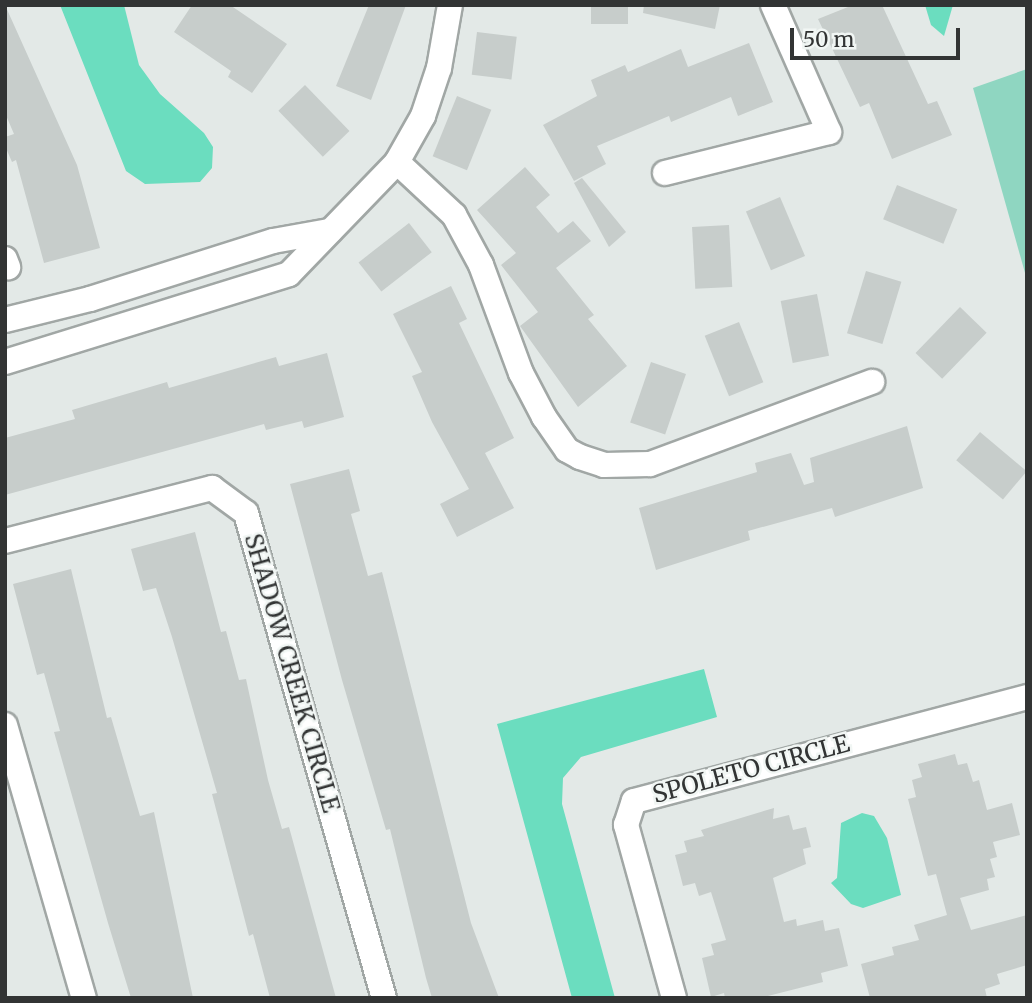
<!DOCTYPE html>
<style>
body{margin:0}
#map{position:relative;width:1032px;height:1003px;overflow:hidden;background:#e3e9e7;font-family:Merriweather,serif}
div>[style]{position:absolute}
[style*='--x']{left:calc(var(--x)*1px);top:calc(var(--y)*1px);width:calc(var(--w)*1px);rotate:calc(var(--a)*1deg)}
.green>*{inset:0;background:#8fd6c1}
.water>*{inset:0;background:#6bddbf}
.building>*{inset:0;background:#c7cdcb;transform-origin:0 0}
.roads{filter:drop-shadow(2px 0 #a1a7a5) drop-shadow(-2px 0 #a1a7a5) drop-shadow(0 2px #a1a7a5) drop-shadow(0 -2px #a1a7a5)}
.street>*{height:24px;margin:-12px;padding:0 12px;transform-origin:12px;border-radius:12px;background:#fff}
span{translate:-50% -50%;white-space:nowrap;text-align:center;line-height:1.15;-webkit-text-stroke:5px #f1f6f4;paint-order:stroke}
.street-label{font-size:24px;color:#323434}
.frame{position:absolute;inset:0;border:7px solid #323434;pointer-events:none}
.scale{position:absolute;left:790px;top:28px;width:170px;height:32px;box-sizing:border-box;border:4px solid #323434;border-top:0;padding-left:9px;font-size:21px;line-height:24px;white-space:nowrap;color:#323434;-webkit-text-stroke:5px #f1f6f4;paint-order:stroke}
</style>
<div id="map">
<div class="green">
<div style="clip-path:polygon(1027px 69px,1027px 280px,973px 88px)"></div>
</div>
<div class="water">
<div style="clip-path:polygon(60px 5px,124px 5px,139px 65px,160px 94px,204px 133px,213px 147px,212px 168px,200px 182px,145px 184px,126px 171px)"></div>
<div style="clip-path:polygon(925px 5px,953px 5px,944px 36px,931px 25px)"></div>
<div style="clip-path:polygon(704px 669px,717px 717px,581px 757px,563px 778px,562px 804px,615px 998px,572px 998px,497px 724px)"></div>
<div style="clip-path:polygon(862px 813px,874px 816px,887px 838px,901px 895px,863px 908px,851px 904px,831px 883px,837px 878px,841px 823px)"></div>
</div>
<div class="building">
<div style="clip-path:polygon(5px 5px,77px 165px,100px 248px,44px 263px,16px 160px,12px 162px,5px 146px,5px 137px,14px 134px,5px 113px)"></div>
<div style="clip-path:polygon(192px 5px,230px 5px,287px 44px,252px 93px,228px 77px,231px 71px,174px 32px)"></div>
<div style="clip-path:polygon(369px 5px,406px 5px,371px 100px,336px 86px)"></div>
<div style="left:591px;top:5px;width:37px;height:19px"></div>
<div style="clip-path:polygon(644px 5px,720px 5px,715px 29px,643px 13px)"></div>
<div style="clip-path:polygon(853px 5px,882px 5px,928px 104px,937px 101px,952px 135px,892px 159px,869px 103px,860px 107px,818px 19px)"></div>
<div style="left:477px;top:32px;width:40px;height:43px;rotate:7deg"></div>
<div style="clip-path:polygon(749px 43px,773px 102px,738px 116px,731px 97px,671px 122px,669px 116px,597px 146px,606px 164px,574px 181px,543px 125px,597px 96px,591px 80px,625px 65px,628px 72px,681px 49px,688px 67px)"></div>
<div style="left:305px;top:85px;width:64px;height:37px;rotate:46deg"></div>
<div style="left:457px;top:96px;width:37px;height:65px;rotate:22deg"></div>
<div style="clip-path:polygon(525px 167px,550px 195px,536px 207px,558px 233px,573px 221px,591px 241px,556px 268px,594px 315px,588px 319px,627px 366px,578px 407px,520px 326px,538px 312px,501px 265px,516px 253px,477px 210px)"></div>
<div style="clip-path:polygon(582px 178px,626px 232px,609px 247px,574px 183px)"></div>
<div style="left:897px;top:185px;width:65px;height:37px;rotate:22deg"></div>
<div style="left:780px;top:197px;width:64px;height:37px;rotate:67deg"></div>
<div style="left:409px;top:223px;width:37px;height:64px;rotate:52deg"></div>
<div style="left:729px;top:225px;width:62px;height:37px;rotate:87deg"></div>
<div style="left:866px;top:271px;width:37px;height:65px;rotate:17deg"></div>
<div style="clip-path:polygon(451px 286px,467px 319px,459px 323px,514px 438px,485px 453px,514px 508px,457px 537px,440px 504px,469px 489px,432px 422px,412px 376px,422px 372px,393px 314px)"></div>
<div style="left:817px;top:294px;width:63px;height:37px;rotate:79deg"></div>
<div style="left:960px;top:307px;width:37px;height:64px;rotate:44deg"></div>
<div style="left:739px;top:322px;width:65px;height:37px;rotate:68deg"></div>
<div style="clip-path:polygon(327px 353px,344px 417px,304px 428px,302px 421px,266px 430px,264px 424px,5px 495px,5px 438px,75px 419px,72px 410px,167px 382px,169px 388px,276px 357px,279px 366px)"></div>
<div style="left:651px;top:362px;width:37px;height:64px;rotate:19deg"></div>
<div style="clip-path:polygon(907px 426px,923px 488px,835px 517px,832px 508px,748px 531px,750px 540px,656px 570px,639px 508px,757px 472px,755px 463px,791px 453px,804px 485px,814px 482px,810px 458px)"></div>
<div style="left:980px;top:432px;width:61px;height:37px;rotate:40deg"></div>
<div style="clip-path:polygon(349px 469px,360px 511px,351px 514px,368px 576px,382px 572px,471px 923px,499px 998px,432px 998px,426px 978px,390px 829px,386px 830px,342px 680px,290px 484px)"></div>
<div style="clip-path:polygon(195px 532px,221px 632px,226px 631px,239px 680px,246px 679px,268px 780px,282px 829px,289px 827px,336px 998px,270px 998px,253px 934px,249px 936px,212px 794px,217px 793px,172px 637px,156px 588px,143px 591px,131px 549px)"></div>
<div style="clip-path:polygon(71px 569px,107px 718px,111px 717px,140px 816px,154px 812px,193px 998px,131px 998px,108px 923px,54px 732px,60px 731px,44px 673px,37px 675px,13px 584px)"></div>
<div style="clip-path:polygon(955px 754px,958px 765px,967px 763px,973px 782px,979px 780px,987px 810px,1012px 803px,1020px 835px,993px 842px,997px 857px,990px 859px,995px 877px,987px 879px,989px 890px,960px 898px,971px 930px,1027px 915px,1027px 965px,997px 974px,1000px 984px,985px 989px,987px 998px,870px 998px,861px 964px,894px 955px,892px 947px,919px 940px,914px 925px,947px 915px,936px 874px,928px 876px,908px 799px,916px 797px,912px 780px,922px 777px,918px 764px)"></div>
<div style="clip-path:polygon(774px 808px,773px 819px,789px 815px,793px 830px,806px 827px,811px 847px,803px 849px,806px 864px,773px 878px,784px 922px,796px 919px,797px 926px,823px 920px,825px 931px,839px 928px,848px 966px,821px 973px,823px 982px,760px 998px,725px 998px,724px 993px,711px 997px,702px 958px,714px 955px,711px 944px,726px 940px,711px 892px,699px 896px,695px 883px,683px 886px,675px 855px,687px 852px,684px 841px,704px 836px,701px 830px)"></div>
</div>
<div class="roads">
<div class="street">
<div style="--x:397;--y:162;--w:78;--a:42.9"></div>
<div style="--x:454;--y:215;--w:57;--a:61.6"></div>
<div style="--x:481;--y:265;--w:115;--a:69.7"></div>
<div style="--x:521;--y:373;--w:50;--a:62.4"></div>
<div style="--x:544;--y:417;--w:40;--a:55.1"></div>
<div style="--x:567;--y:450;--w:15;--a:28"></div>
<div style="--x:580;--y:457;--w:25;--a:18"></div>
<div style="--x:604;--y:465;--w:46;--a:-1.2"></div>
<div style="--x:650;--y:464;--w:237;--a:-20.3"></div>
<div style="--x:665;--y:173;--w:169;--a:-14"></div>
<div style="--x:829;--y:132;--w:139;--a:-113.8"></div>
<div style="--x:5;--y:259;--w:9;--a:69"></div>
<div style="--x:5;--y:320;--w:88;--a:-13.9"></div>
<div style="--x:90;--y:299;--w:192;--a:-17.6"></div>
<div style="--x:273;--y:241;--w:58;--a:-10"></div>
<div style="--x:5;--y:362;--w:297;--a:-17.2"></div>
<div style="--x:289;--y:274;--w:156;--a:-46"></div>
<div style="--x:397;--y:162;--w:53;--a:-60.5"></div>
<div style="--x:423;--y:116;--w:51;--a:-71.6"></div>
<div style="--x:439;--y:68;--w:64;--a:-80.1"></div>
<div style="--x:5;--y:541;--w:214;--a:-14.4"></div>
<div style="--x:212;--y:488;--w:42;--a:36.3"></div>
<div style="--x:246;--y:513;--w:504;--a:74.12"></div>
<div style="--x:5;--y:725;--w:284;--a:73.9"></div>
<div style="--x:674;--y:998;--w:180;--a:-105.5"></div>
<div style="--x:626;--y:825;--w:25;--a:-72"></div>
<div style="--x:634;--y:801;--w:407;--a:-14.8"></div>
</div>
</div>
<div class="street-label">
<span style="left:292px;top:673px;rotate:74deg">SHADOW CREEK CIRCLE</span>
<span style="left:751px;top:769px;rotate:-15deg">SPOLETO CIRCLE</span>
</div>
<div class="frame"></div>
<div class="scale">50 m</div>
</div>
